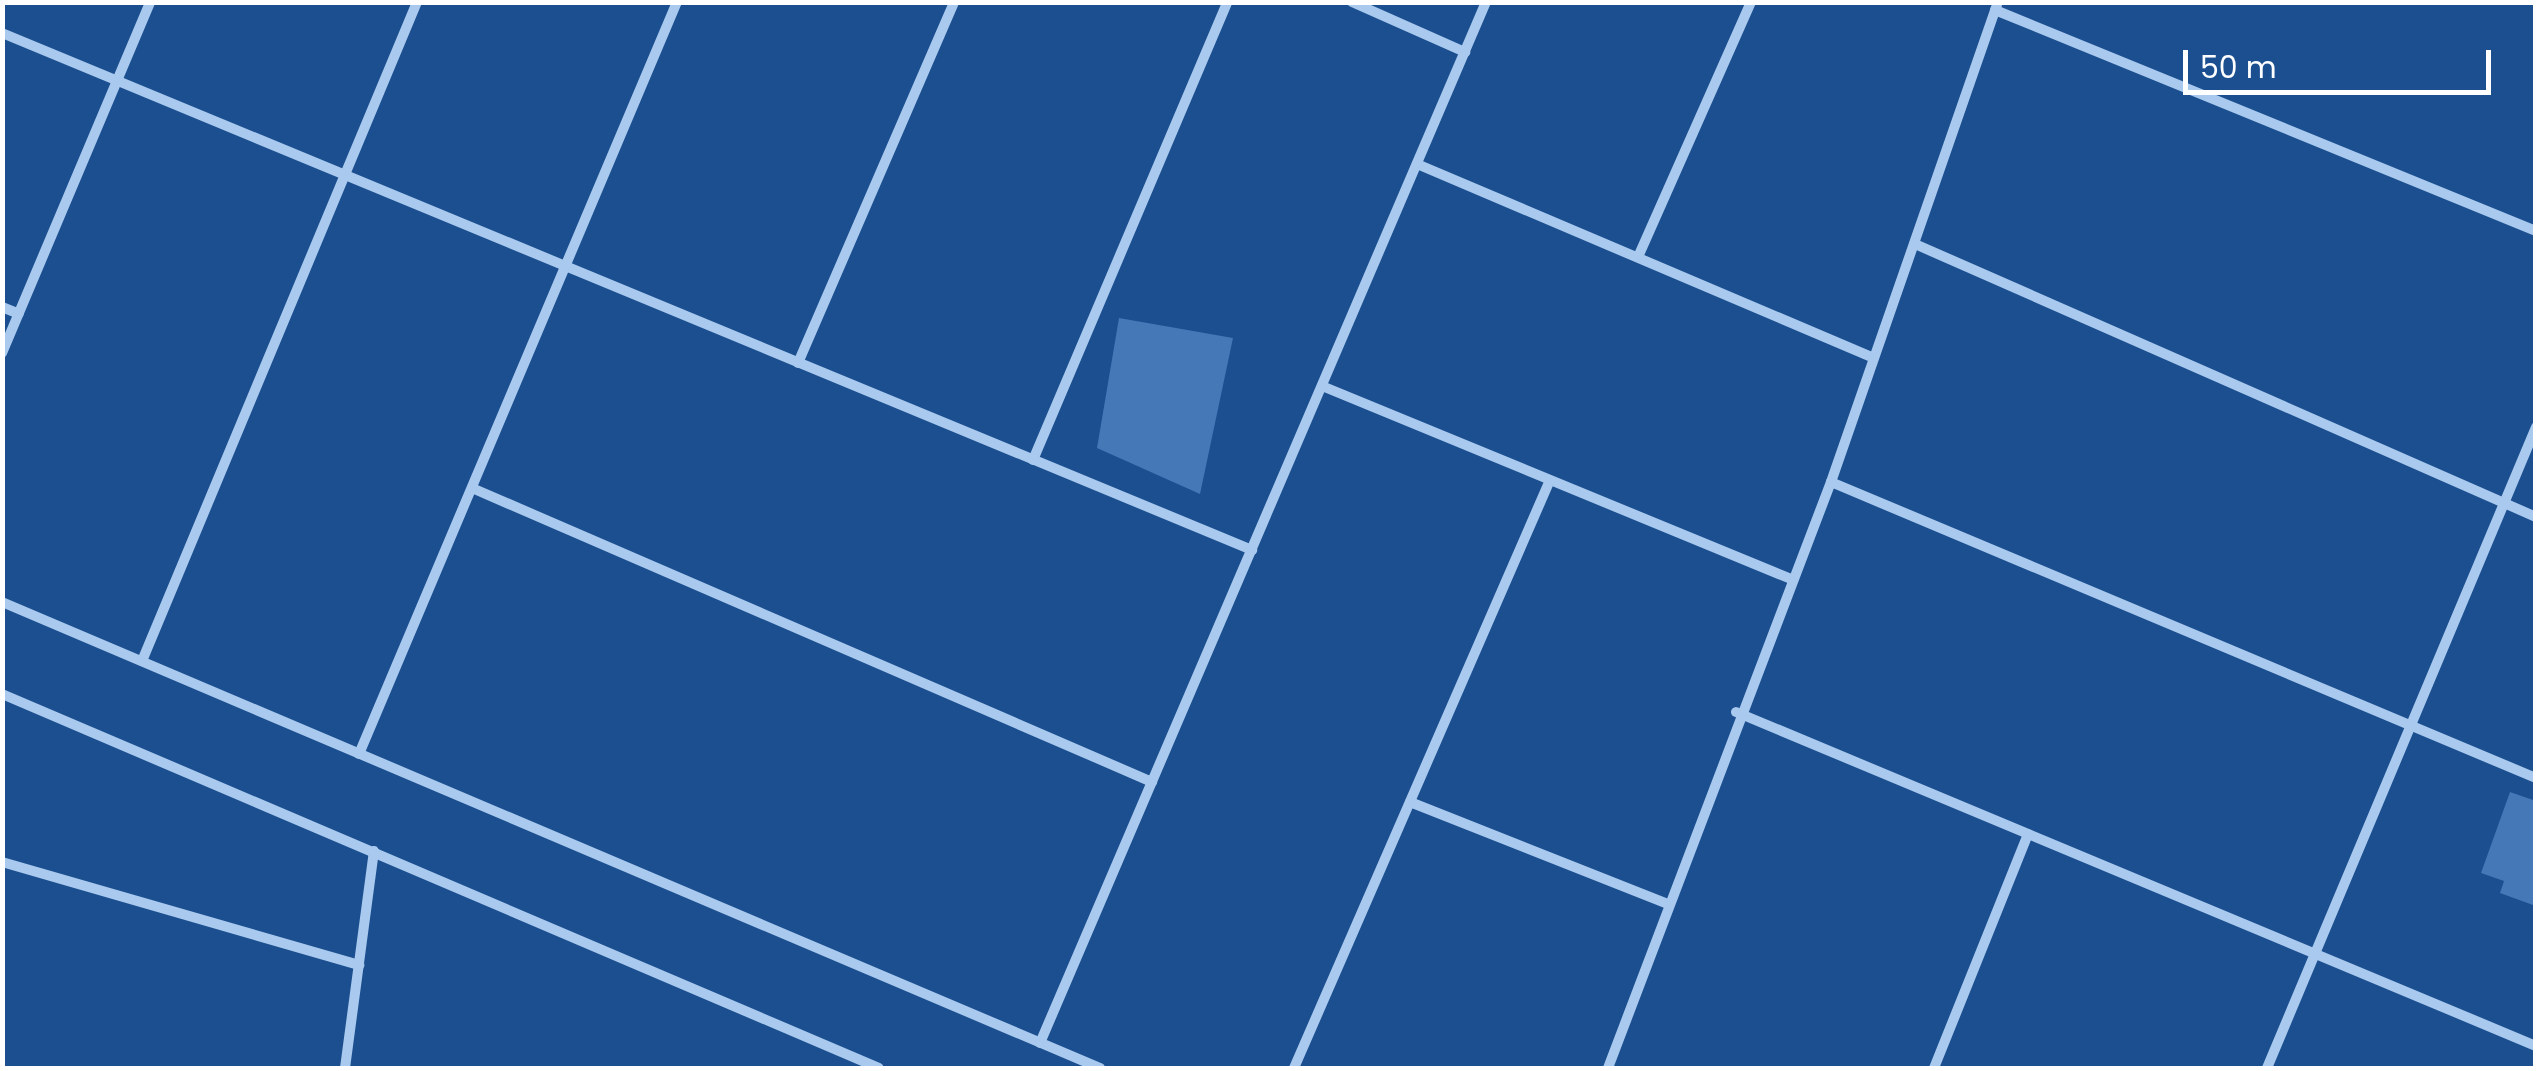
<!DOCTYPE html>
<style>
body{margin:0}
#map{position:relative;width:2538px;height:1071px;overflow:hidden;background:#1b4f8f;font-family:Poppins,sans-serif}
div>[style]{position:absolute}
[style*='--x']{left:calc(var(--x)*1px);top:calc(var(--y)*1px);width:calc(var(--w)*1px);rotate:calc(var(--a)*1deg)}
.building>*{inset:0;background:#4478b7}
.street>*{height:10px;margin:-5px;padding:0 5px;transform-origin:5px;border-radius:5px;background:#a9c9ee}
span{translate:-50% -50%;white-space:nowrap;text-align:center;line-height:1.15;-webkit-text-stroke:9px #1b4f8f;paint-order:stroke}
.frame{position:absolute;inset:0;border:5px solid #fff;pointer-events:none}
.scale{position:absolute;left:2183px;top:50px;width:308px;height:45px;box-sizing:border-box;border:5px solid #fff;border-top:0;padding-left:12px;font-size:30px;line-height:35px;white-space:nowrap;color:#fff;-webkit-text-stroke:8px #1b4f8f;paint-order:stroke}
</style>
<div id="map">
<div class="building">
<div style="clip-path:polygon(1119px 318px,1233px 338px,1200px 494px,1097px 448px)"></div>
<div style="clip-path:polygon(2510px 792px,2536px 801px,2533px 905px,2500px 893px,2504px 881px,2481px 873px)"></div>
</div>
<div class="street">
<div style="--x:1352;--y:2;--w:124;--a:23.9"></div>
<div style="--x:1995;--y:10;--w:584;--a:22.22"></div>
<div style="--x:2;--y:33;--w:1353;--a:22.47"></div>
<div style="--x:1417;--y:164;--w:496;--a:23"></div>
<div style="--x:1915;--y:244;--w:678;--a:23.73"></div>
<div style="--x:1638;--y:257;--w:279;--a:-66.1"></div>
<div style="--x:2;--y:307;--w:18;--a:22"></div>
<div style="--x:2;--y:353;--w:381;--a:-67.1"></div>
<div style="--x:798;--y:363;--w:393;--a:-66.6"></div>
<div style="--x:1322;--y:386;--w:507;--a:22.37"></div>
<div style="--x:1033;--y:460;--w:497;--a:-67"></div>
<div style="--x:1831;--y:482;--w:765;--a:22.78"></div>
<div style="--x:472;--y:488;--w:741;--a:23.38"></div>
<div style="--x:2;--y:602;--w:1193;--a:23"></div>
<div style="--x:142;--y:661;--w:714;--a:-67.35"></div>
<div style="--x:2;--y:694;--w:953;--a:23.1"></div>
<div style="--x:1736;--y:712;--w:867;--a:22.66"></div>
<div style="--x:359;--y:754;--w:816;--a:-67.08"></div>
<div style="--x:1410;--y:802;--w:277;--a:21.6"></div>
<div style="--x:2;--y:862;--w:372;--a:16.1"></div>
<div style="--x:1040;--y:1043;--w:1133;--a:-66.81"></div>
<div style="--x:345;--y:1068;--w:219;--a:-82.4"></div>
<div style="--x:1294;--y:1068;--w:641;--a:-66.47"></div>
<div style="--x:1608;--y:1068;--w:627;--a:-69.17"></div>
<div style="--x:1831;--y:482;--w:508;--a:-70.82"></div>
<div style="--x:1934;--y:1068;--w:252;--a:-68.1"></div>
<div style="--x:2267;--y:1068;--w:695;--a:-67.23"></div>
</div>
<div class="frame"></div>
<div class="scale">50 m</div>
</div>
